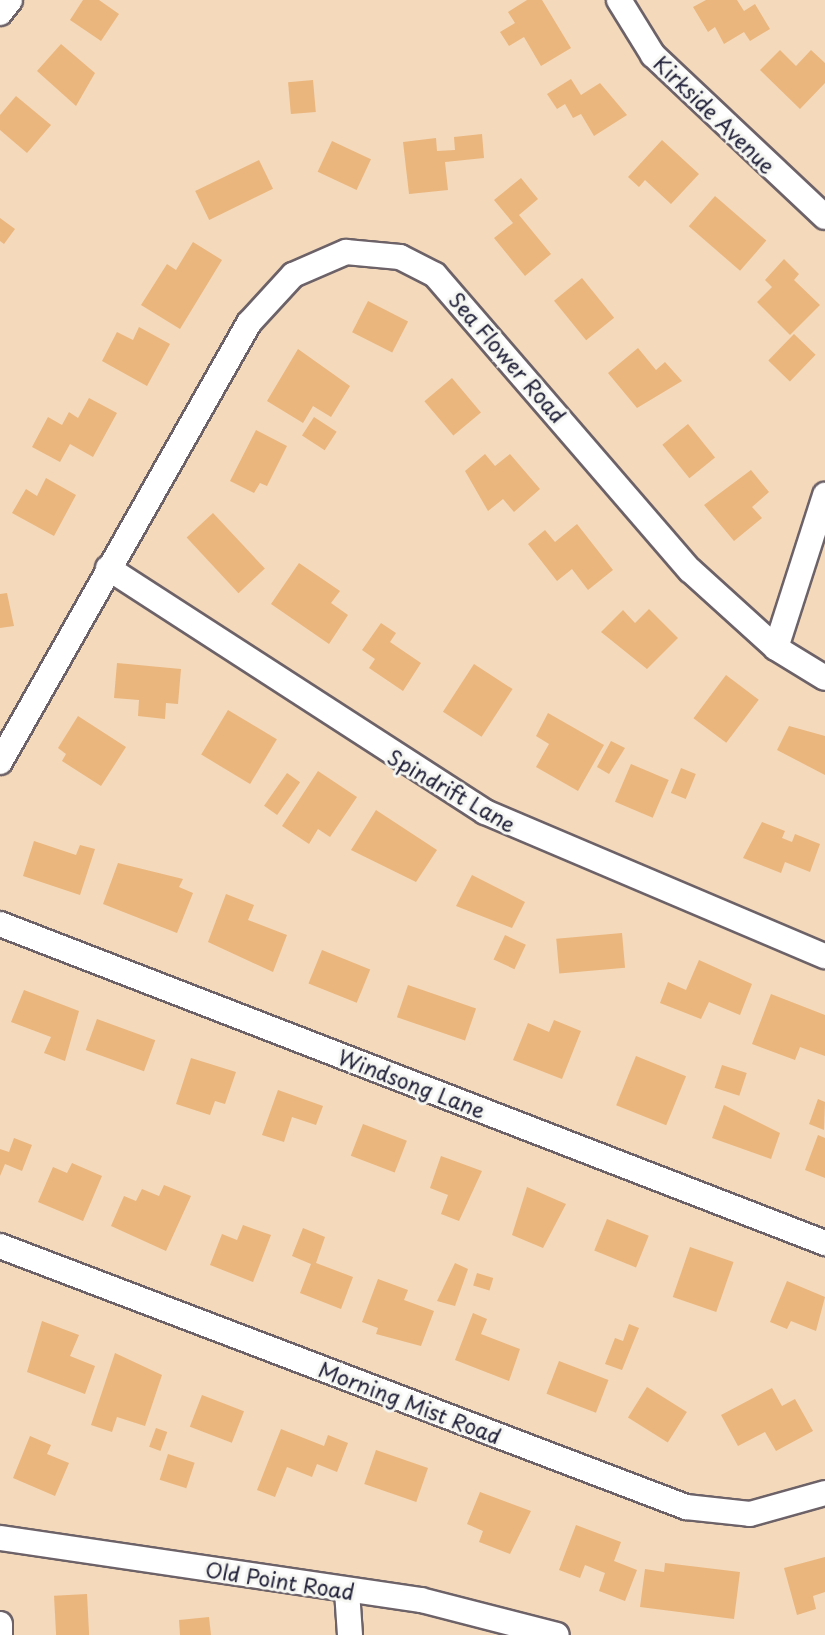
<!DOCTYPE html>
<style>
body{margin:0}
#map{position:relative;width:825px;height:1635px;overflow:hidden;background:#f4d9bb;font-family:"Playpen Sans",sans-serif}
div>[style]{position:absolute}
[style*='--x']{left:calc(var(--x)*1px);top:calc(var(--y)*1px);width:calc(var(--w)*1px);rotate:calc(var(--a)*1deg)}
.building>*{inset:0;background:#eab67d;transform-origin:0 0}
.roads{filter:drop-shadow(2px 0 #6c6268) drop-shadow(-2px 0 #6c6268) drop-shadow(0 2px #6c6268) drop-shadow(0 -2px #6c6268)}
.minor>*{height:24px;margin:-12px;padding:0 12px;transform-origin:12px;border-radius:12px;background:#fff}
span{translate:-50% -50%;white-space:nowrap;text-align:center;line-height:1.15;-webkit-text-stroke:6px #f6f6f2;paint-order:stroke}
.street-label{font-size:21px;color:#22223b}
</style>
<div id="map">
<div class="building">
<div style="clip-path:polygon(83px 0,99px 0,119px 14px,101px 41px,70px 20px)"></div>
<div style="clip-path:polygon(527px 0,542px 0,571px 48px,541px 66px,524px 37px,509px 46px,500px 32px,515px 23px,508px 12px)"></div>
<div style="clip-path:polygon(706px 0,737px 0,744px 11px,755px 4px,770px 29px,750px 41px,744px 32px,724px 44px,715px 27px,708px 32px,693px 7px)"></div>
<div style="clip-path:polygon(61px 44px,95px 73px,76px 106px,37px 71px)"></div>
<div style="clip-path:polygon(780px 50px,796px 66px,811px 50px,825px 63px,825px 83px,800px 109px,760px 70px)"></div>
<div style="clip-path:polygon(571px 79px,581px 95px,600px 83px,627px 115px,594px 136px,581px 114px,573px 118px,565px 104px,557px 109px,547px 94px)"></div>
<div style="left:313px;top:80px;width:32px;height:25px;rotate:85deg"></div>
<div style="clip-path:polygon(16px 96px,51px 125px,27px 153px,0 130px,0 115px)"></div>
<div style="clip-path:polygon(482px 134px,484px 158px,445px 162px,448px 190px,409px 194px,403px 142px,436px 138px,437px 151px,455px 150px,454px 137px)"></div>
<div style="clip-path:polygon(662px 140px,699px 174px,671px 204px,645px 180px,639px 187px,628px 177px)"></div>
<div style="left:332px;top:141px;width:43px;height:34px;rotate:25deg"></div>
<div style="left:259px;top:160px;width:32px;height:71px;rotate:64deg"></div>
<div style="clip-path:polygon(521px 178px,538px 199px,519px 215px,551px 254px,525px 276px,494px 238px,513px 223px,494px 200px)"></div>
<div style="left:715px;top:196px;width:68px;height:40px;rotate:41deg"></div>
<div style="clip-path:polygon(0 218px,15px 229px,4px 244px,0 241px)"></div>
<div style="clip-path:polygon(193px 242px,222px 260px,180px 329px,141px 305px,167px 264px,176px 270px)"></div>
<div style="clip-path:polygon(784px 259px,799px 274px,794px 280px,820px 305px,790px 335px,757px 302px,772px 287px,765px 280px)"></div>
<div style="left:582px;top:278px;width:51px;height:36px;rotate:51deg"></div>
<div style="left:368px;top:301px;width:45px;height:35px;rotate:27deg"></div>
<div style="clip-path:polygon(139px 327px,170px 344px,147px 386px,102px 361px,117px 332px,133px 340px)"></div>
<div style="left:794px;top:334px;width:30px;height:37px;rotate:44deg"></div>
<div style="clip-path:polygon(638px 348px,656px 370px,665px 362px,682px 381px,637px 408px,608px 373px)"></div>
<div style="clip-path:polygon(298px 349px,350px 386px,331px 417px,313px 406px,303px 423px,267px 401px)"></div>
<div style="left:452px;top:378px;width:45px;height:36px;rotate:50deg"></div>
<div style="clip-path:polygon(89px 398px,117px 413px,93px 457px,70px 444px,60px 462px,32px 447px,48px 417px,62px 425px,69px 412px,78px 418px)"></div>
<div style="left:314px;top:417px;width:27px;height:22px;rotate:33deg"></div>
<div style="left:688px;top:424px;width:43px;height:33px;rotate:51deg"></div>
<div style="clip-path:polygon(256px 430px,287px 446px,267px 486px,260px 483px,254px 493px,230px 481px)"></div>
<div style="clip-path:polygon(485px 454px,495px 466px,510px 454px,540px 489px,514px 512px,503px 499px,488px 511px,465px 471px)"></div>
<div style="clip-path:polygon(751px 470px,769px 492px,752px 507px,762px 518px,734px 541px,704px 505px)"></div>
<div style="clip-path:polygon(46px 478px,76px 495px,54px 536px,12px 513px,26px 489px,37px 496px)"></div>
<div style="left:213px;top:513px;width:76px;height:36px;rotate:47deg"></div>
<div style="clip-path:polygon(577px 524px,613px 570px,588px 590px,572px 569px,557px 581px,528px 544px,545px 530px,555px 542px)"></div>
<div style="clip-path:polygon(299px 563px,340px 591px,331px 603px,348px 615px,329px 644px,271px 604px)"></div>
<div style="clip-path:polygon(7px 593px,14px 626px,0 628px,0 594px)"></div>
<div style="clip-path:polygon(649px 609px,678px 638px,647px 669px,601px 632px,623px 610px,635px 623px)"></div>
<div style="clip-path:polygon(381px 623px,396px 633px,390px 642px,421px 663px,403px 691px,369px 668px,375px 659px,362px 650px)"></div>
<div style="clip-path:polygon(117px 663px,181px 669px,178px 704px,166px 703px,165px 719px,138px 716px,139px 700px,114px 698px)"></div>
<div style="left:474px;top:664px;width:46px;height:57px;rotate:33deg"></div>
<div style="left:726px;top:675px;width:41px;height:54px;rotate:37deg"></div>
<div style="left:228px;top:710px;width:57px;height:52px;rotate:31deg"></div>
<div style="clip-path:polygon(548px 713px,604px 745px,578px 791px,536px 767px,549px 744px,536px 736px)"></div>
<div style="clip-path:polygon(78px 716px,126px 747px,101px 786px,62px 761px,66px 754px,58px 748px)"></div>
<div style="clip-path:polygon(789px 726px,825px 736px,825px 775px,777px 750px)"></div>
<div style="clip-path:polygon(611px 741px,625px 748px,609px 774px,597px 767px)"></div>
<div style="left:631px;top:764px;width:41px;height:41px;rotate:23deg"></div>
<div style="left:681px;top:768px;width:16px;height:27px;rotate:22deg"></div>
<div style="clip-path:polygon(318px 771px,357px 797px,330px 837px,318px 829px,309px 844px,282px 826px)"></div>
<div style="left:287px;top:773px;width:16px;height:40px;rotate:35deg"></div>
<div style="clip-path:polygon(376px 810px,437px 850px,416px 882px,351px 850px)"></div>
<div style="clip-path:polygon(762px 822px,785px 831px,782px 838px,792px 842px,795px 834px,820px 844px,810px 872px,785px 862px,781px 873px,743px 858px)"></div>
<div style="clip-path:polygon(34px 841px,76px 855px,80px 845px,95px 849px,80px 895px,23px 876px)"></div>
<div style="clip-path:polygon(118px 863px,183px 879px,179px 887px,193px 893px,177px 933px,103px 904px)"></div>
<div style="clip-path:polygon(472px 875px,525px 902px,512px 928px,456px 906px)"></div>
<div style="clip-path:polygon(226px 894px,254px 905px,248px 920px,287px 935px,273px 972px,208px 942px)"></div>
<div style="left:622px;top:933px;width:35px;height:66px;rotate:85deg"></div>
<div style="left:505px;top:935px;width:23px;height:27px;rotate:25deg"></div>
<div style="left:322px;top:950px;width:52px;height:36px;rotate:22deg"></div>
<div style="clip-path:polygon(699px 960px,752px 984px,740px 1015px,709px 1002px,701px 1019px,660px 1003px,668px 982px,686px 990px)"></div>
<div style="left:408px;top:985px;width:72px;height:34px;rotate:19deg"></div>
<div style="clip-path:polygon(24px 990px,79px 1011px,65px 1061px,44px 1053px,51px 1037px,11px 1022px)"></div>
<div style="clip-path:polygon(771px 994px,825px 1015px,825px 1056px,800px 1047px,795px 1060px,752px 1044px)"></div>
<div style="left:97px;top:1019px;width:62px;height:33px;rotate:20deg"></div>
<div style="clip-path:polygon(554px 1020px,581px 1031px,562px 1079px,513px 1060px,528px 1023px,549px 1032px)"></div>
<div style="left:636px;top:1056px;width:54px;height:53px;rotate:22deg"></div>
<div style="clip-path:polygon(191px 1058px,236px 1072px,225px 1104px,215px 1101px,210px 1115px,176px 1104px)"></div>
<div style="left:722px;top:1065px;width:26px;height:24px;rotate:18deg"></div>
<div style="clip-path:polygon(278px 1090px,323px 1106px,316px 1125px,292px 1117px,284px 1142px,262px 1135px)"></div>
<div style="clip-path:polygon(818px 1099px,825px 1102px,824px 1130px,809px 1124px)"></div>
<div style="clip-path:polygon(724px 1105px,780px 1133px,771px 1159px,712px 1138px)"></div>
<div style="left:363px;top:1124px;width:47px;height:34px;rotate:21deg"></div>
<div style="clip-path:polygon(818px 1135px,825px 1138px,825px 1178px,805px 1170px)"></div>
<div style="clip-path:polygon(14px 1138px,32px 1145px,22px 1171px,5px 1164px,0 1176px,0 1149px,9px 1152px)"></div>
<div style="clip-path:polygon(441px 1156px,482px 1171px,459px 1221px,441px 1214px,448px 1195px,430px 1188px)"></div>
<div style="clip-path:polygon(72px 1163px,102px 1176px,83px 1221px,38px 1202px,53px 1167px,67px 1173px)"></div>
<div style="clip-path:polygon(164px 1185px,191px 1196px,166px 1251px,111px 1226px,124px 1196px,136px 1201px,142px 1189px,159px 1196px)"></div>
<div style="clip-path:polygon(527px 1187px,566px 1204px,543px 1248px,512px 1235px)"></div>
<div style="left:607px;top:1219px;width:45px;height:34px;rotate:22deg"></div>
<div style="clip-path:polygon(243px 1225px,271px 1235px,253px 1282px,210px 1265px,222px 1234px,237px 1240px)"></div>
<div style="clip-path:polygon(303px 1228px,325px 1237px,316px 1263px,353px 1277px,341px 1309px,300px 1293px,311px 1264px,292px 1256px)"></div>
<div style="left:690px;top:1247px;width:46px;height:53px;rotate:19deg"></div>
<div style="clip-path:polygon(455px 1263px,468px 1269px,455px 1306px,437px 1301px)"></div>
<div style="left:477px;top:1273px;width:17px;height:13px;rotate:17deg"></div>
<div style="clip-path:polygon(378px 1279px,408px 1290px,404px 1300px,434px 1311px,421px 1346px,376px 1334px,378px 1328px,362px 1322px)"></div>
<div style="clip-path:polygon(787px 1281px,825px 1297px,816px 1331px,791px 1321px,787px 1329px,770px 1322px)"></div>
<div style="clip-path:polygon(473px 1313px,487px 1319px,481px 1334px,520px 1349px,509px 1381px,455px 1360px)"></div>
<div style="clip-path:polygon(42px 1321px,79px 1335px,70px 1356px,95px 1366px,85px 1394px,27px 1372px)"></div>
<div style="clip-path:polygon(629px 1324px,639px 1328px,622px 1370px,605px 1364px,615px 1338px,623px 1341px)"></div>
<div style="clip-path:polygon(115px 1353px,162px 1375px,145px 1426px,117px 1417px,112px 1432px,91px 1425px)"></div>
<div style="left:559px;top:1361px;width:53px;height:35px;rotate:21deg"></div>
<div style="left:647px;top:1387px;width:47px;height:36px;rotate:32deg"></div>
<div style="clip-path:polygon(772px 1388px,782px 1406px,795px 1399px,813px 1431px,776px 1451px,765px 1432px,738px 1446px,721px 1415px)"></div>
<div style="left:202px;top:1395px;width:45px;height:34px;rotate:21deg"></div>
<div style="left:156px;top:1428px;width:12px;height:20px;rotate:20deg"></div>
<div style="clip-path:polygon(281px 1429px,324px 1446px,328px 1435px,348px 1443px,337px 1472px,317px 1464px,312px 1477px,287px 1467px,275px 1497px,257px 1490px)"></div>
<div style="clip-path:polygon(30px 1436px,51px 1445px,47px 1454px,69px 1463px,55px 1496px,13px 1478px)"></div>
<div style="left:376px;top:1450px;width:55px;height:36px;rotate:19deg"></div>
<div style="left:168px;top:1454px;width:28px;height:27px;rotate:18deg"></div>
<div style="clip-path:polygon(480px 1492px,531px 1511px,510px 1554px,479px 1542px,483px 1531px,467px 1524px)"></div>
<div style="clip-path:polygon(576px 1525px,621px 1542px,614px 1561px,637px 1570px,625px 1601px,599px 1591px,605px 1573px,585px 1565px,580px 1578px,559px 1570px)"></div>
<div style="clip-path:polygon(825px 1557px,825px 1592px,813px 1596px,816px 1609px,797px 1615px,784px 1568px)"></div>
<div style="clip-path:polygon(665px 1563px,740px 1572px,734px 1619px,640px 1607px,645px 1569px,664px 1572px)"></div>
<div style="left:87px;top:1594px;width:41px;height:33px;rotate:87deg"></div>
<div style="clip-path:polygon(209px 1617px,211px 1635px,180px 1635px,179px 1620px)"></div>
</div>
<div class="roads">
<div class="minor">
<div style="--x:619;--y:0;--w:65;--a:58.3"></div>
<div style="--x:653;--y:55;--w:236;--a:43.3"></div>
<div style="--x:0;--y:13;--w:16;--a:-52"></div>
<div style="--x:108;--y:568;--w:449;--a:32.9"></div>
<div style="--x:485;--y:812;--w:369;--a:23"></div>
<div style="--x:776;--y:648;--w:161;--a:-72.2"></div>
<div style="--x:0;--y:762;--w:505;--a:-60.44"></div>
<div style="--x:249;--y:323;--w:65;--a:-47.5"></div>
<div style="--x:293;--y:275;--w:58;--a:-23.5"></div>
<div style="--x:346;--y:252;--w:54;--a:5.3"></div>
<div style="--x:400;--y:257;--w:39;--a:27"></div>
<div style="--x:435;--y:275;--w:390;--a:49.2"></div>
<div style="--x:690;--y:570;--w:116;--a:42.2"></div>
<div style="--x:776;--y:648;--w:57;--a:31.5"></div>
<div style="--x:0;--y:924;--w:885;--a:21.14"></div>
<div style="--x:0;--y:1246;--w:734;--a:20.83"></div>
<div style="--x:686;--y:1507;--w:64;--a:6.2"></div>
<div style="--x:750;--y:1514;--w:78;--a:-15.6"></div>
<div style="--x:0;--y:1538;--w:426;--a:8.4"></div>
<div style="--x:421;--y:1600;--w:140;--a:14.4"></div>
<div style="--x:347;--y:1591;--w:44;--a:86.1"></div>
<div style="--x:0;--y:1624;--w:11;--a:90"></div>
</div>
</div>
<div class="street-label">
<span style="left:715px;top:114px;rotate:44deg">Kirkside Avenue</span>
<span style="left:508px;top:357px;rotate:49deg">Sea Flower Road</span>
<span style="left:452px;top:790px;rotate:30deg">Spindrift Lane</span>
<span style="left:412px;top:1083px;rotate:21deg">Windsong Lane</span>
<span style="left:410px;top:1402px;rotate:21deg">Morning Mist Road</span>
<span style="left:280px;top:1580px;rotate:9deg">Old Point Road</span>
</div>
</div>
